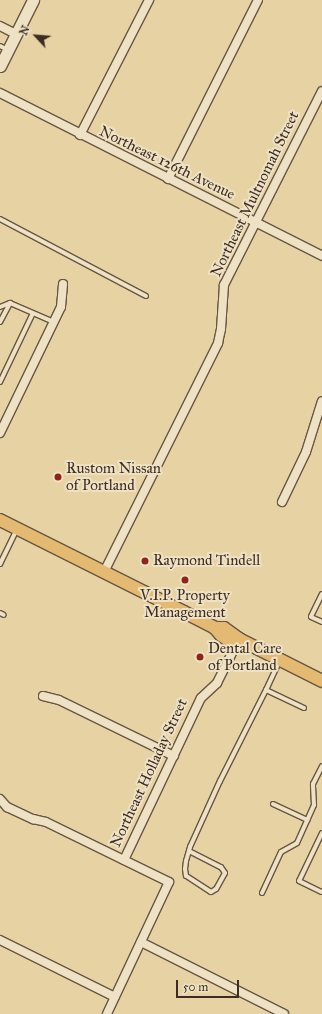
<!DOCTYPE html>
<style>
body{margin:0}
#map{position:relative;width:322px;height:1014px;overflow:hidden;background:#e7d2a4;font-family:"IM FELL Great Primer",serif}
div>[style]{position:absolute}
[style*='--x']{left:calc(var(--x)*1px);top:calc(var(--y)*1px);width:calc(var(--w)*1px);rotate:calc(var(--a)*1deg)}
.roads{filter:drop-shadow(1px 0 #675643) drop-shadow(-1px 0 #675643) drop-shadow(0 1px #675643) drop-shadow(0 -1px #675643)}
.service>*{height:4px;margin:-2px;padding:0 2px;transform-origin:2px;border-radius:2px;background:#efe2c4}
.minor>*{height:8px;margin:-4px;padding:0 4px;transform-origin:4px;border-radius:4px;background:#efe2c4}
.secondary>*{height:11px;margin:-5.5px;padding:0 5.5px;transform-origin:5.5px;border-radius:5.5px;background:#efe2c4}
.primary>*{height:12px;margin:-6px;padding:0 6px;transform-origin:6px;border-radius:6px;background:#e4b972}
.dots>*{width:11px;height:11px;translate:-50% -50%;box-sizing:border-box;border:2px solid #efe2c4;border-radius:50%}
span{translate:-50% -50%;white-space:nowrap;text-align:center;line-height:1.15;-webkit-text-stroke:4px #efe2c4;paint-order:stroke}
.street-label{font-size:15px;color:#3c2c23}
.poi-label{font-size:15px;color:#3c2c23}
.left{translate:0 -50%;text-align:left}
.north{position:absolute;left:16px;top:16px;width:40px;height:40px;-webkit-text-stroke:3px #efe2c4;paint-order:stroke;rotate:296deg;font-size:11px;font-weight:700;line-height:16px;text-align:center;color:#3c2c23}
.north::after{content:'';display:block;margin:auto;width:14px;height:18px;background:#3c2c23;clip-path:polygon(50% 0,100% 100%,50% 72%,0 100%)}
.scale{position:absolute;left:176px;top:980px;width:63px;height:18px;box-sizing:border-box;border:2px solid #3c2c23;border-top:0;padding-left:5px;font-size:12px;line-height:14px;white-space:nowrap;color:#3c2c23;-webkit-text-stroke:3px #efe2c4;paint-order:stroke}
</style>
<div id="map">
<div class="roads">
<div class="service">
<div style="--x:0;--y:46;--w:9;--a:27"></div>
<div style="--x:0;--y:219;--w:165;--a:27.8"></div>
<div style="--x:0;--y:307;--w:11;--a:-22"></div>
<div style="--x:10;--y:303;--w:48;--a:23.4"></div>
<div style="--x:0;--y:322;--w:21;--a:-62"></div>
<div style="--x:0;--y:382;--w:76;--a:-64.4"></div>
<div style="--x:0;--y:564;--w:37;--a:-64"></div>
<div style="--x:322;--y:594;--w:25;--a:116"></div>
<div style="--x:311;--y:617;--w:12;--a:24"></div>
<div style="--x:0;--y:613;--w:4;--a:27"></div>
<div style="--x:280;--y:660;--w:33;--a:115"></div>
<div style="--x:266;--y:690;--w:42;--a:25.3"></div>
<div style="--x:273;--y:804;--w:38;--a:25"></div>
<div style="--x:322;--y:833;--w:53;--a:115.6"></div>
<div style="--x:299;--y:881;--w:25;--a:26"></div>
<div style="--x:189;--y:851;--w:36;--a:27"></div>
<div style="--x:221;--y:867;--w:7;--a:56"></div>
<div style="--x:225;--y:873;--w:18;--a:119"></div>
<div style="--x:216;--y:889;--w:6;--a:149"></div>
<div style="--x:211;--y:892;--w:30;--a:-147"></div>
<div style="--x:186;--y:876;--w:7;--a:-98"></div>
<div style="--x:185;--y:869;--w:8;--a:-83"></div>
<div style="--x:186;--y:861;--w:15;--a:-74"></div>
<div style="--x:190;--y:847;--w:72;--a:-65.6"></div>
<div style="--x:220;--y:781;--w:102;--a:-63.2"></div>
<div style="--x:262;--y:893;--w:45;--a:-65.1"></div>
<div style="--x:281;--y:852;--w:18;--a:-29"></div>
<div style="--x:297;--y:843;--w:42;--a:-65.9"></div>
<div style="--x:314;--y:805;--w:21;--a:-93"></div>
<div style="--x:313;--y:784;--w:20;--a:-63"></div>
</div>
<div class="minor">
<div style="--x:0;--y:26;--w:18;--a:27"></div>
<div style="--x:0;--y:93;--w:361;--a:26.8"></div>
<div style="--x:80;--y:135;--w:152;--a:-62.9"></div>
<div style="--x:168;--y:179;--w:200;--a:-63.3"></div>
<div style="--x:0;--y:433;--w:140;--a:-64.2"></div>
<div style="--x:61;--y:307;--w:23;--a:-85"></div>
<div style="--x:282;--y:502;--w:55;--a:-64.4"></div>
<div style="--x:306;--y:452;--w:53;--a:-72.6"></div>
<div style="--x:104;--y:572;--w:256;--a:-63.5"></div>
<div style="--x:218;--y:343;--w:14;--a:-78"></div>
<div style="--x:221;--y:329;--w:44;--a:-86.1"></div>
<div style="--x:224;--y:285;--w:217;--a:-63.2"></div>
<div style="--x:43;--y:696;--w:16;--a:14"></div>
<div style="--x:59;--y:700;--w:128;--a:26"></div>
<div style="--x:0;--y:799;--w:11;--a:49"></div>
<div style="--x:7;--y:807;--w:29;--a:25"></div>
<div style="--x:33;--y:819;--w:13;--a:13"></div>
<div style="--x:46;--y:822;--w:137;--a:26"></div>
<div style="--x:169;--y:882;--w:146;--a:115.2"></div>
<div style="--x:124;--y:860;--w:179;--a:-64.6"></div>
<div style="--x:201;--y:698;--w:22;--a:-43"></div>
<div style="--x:217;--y:683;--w:49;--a:-63.4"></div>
<div style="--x:0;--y:940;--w:128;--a:26.4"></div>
<div style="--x:141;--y:942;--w:160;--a:26.7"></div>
</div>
<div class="secondary">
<div style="--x:0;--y:66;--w:74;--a:-63.4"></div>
</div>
<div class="primary">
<div style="--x:0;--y:520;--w:206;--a:26.6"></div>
<div style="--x:184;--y:612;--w:35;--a:27"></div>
<div style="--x:215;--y:628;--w:9;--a:49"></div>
<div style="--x:221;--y:635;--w:7;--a:34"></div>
<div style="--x:227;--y:639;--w:12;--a:0"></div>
<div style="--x:215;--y:628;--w:9;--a:0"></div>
<div style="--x:224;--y:628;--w:19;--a:36"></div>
<div style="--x:239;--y:639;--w:93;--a:26.8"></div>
</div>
</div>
<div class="dots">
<div style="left:58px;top:477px;background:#8f2418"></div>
<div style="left:145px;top:561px;background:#8f2418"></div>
<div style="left:185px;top:580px;background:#8f2418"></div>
<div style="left:200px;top:657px;background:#8f2418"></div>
</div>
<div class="street-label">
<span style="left:167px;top:163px;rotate:26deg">Northeast 126th Avenue</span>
<span style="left:255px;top:194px;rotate:-64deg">Northeast Multnomah Street</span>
<span style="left:149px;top:773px;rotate:-65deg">Northeast Holladay Street</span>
</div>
<div class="poi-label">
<span class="left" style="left:66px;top:477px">Rustom Nissan<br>of Portland</span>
<span class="left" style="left:153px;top:561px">Raymond Tindell</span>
<span style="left:185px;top:604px">V.I.P. Property<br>Management</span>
<span class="left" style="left:208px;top:657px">Dental Care<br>of Portland</span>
</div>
<div class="north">N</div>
<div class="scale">50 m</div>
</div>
